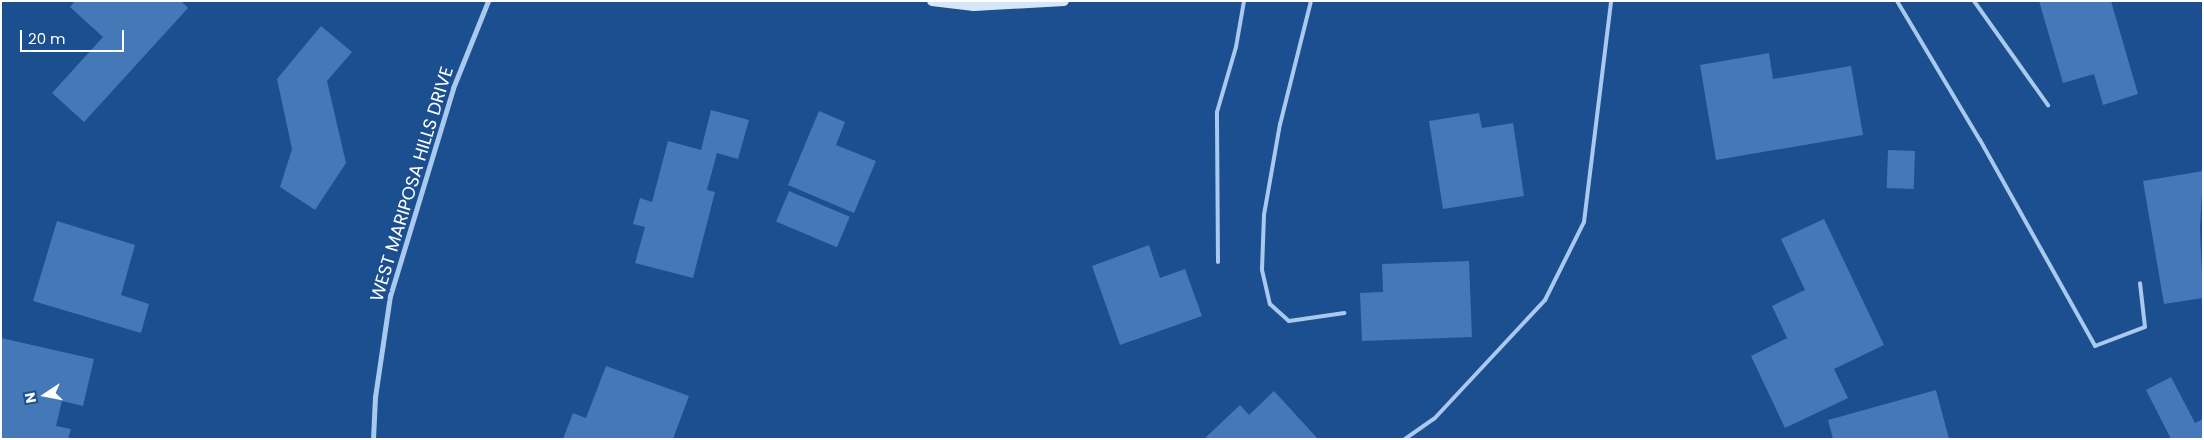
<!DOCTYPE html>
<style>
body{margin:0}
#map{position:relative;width:2204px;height:440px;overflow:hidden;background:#1b4f8f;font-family:Poppins,sans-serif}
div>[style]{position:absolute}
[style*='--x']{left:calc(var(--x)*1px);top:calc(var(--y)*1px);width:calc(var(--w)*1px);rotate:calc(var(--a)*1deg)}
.building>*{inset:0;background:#4478b7;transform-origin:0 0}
.lane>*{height:4px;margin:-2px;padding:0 2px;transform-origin:2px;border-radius:2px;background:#a9c9ee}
.street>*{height:5px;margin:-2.5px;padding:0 2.5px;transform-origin:2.5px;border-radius:2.5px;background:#a9c9ee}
.secondary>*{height:10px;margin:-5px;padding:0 5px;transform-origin:5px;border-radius:5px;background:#d6e6fa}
span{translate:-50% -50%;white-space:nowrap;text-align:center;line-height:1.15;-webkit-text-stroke:4px #1b4f8f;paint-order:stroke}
.street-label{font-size:18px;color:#fff}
.frame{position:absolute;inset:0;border:2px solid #fff;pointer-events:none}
.north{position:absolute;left:20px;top:370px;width:50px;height:50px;-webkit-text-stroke:4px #1b4f8f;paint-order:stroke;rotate:259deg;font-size:14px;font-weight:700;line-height:20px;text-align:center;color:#fff}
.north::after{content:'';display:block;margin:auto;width:18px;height:22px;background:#fff;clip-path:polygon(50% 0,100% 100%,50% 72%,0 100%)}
.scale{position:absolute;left:20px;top:30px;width:104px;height:22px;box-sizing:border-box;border:2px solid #fff;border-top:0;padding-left:6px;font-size:15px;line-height:18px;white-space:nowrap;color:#fff;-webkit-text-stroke:4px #1b4f8f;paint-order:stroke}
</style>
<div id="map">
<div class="building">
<div style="clip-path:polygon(75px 1px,181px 1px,188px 8px,84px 122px,52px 93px,103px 37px,70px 7px)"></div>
<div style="clip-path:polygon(2039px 1px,2111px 1px,2138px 94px,2103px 105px,2094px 74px,2063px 83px)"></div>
<div style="clip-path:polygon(321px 26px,352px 52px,327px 81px,346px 163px,315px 210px,280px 187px,292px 149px,277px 79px)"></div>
<div style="clip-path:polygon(1769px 53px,1773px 79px,1851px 66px,1863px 135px,1716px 160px,1700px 65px)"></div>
<div style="clip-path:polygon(711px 110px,749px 120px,738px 159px,717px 153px,707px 190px,715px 192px,693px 278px,635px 263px,645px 227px,633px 224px,640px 198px,652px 202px,668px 141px,701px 150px)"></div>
<div style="clip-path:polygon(819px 111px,845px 122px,836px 145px,876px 161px,854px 213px,788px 185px)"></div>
<div style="clip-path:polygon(1479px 113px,1482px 128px,1513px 123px,1524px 196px,1443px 209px,1429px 121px)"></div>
<div style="left:1888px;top:150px;width:27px;height:38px;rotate:2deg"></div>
<div style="clip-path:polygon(2203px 171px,2200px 230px,2203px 298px,2164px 304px,2143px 181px)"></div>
<div style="left:789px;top:191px;width:66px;height:33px;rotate:23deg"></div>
<div style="clip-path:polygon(1824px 219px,1884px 345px,1834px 369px,1848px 398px,1785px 428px,1751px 356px,1787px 338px,1772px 306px,1805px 290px,1781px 239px)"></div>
<div style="clip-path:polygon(57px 221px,135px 245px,121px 295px,149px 304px,141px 333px,33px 301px)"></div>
<div style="clip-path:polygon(1149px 245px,1160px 278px,1185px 269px,1202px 316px,1120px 345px,1092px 266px)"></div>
<div style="clip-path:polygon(1469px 261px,1472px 337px,1362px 341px,1360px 293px,1383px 292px,1382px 264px)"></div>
<div style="clip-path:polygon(1px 338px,94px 359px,83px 406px,62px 401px,56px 426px,71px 429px,68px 439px,1px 439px)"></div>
<div style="clip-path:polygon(606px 366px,689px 396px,673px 439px,563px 439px,573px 413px,586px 418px)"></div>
<div style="clip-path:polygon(2171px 377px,2195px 423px,2203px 419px,2203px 439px,2171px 439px,2146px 390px)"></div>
<div style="clip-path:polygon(1936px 390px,1949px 439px,1833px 439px,1828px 420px)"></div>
<div style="clip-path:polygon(1274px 391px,1318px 439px,1204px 439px,1240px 405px,1249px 415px)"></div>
</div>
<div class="lane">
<div style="--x:1311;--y:1;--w:127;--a:104.1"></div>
<div style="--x:1280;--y:124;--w:92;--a:100"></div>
<div style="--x:1264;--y:215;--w:55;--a:92.1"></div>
<div style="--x:1262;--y:270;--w:35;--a:77"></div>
<div style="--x:1270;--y:304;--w:25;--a:42"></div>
<div style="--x:1289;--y:321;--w:56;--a:-8.3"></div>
<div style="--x:1897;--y:1;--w:162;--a:59.2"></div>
<div style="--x:1980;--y:140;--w:236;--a:60.8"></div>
<div style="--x:2095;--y:346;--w:53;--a:-20.8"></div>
<div style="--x:2145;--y:327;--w:44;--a:-96.5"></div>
<div style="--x:1974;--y:1;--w:128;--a:54.6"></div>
<div style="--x:1218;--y:262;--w:150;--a:-90.4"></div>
<div style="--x:1217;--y:112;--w:68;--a:-73.7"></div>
<div style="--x:1236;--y:47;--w:47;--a:-80.1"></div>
<div style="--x:1405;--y:439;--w:35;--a:-35"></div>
<div style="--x:1434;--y:419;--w:163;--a:-47"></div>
<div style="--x:1545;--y:300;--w:87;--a:-63.4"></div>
<div style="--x:1584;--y:222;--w:223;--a:-83"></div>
</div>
<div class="street">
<div style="--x:373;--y:439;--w:42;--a:-87.3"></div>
<div style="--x:375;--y:397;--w:102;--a:-81.6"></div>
<div style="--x:390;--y:296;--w:217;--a:-73.1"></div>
<div style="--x:453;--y:88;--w:94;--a:-68.1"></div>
</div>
<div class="secondary">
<div style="--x:932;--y:1;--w:42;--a:6.8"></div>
<div style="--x:974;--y:6;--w:90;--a:-3.2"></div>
</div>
<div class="street-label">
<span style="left:412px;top:184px;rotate:-73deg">WEST MARIPOSA HILLS DRIVE</span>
</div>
<div class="frame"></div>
<div class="north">N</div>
<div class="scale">20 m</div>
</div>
